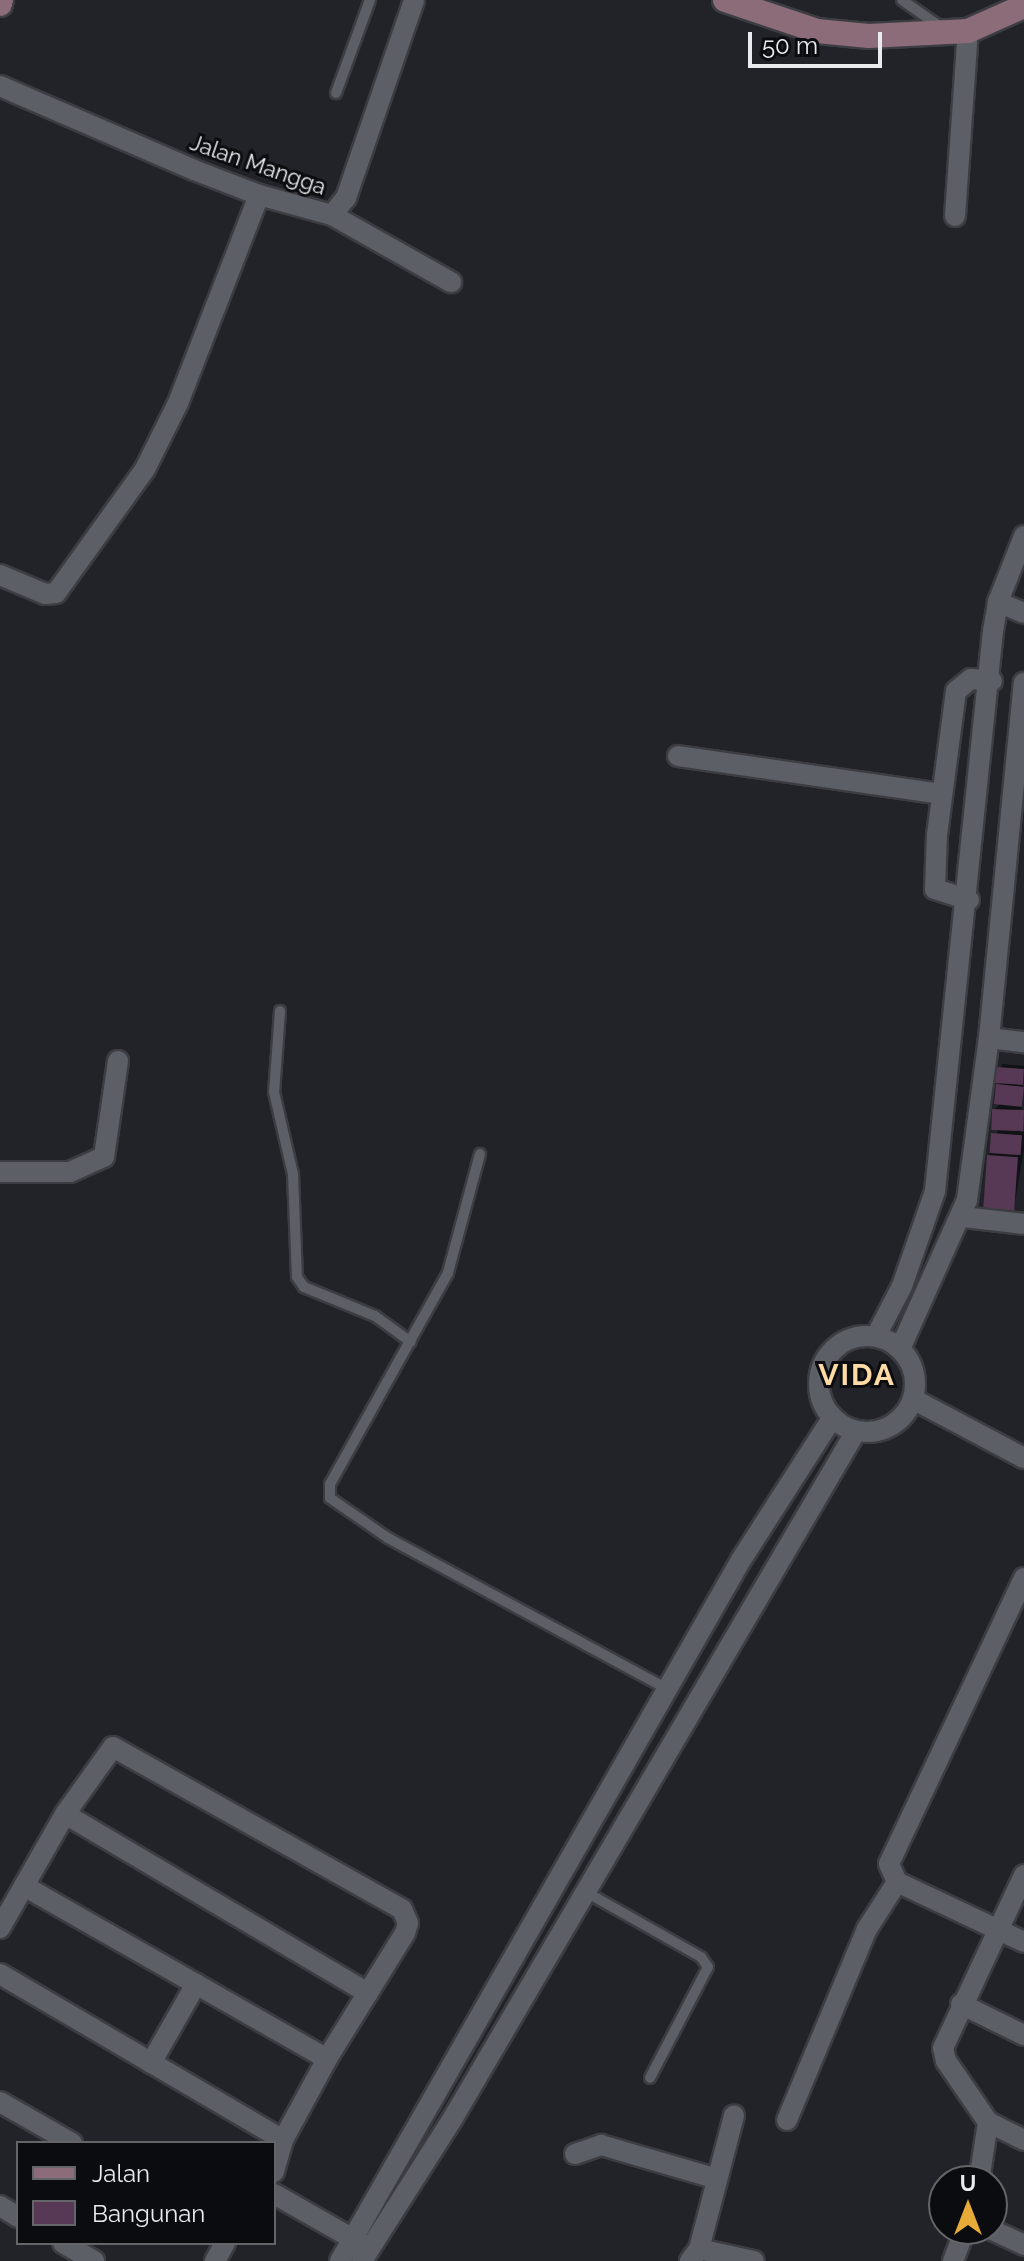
<!DOCTYPE html>
<style>
body{margin:0}
#map{position:relative;width:1024px;height:2261px;overflow:hidden;background:#212329;font-family:Raleway,sans-serif}
div>[style]{position:absolute}
[style*='--x']{left:calc(var(--x)*1px);top:calc(var(--y)*1px);width:calc(var(--w)*1px);rotate:calc(var(--a)*1deg)}
.shadow>*{inset:0;background:#0007}
.building>*{inset:0;background:#573955;transform-origin:0 0}
.roads{filter:drop-shadow(2px 0 #3c3d42) drop-shadow(-2px 0 #3c3d42) drop-shadow(0 2px #3c3d42) drop-shadow(0 -2px #3c3d42)}
.lane>*{height:10px;margin:-5px;padding:0 5px;transform-origin:5px;border-radius:5px;background:#5c5f66}
.street>*{height:20px;margin:-10px;padding:0 10px;transform-origin:10px;border-radius:10px;background:#5c5f66}
.street>.ring{margin:-10px;padding:0;box-sizing:content-box;background:none;border:20px solid #5c5f66;border-radius:50%}
.secondary>*{height:24px;margin:-12px;padding:0 12px;transform-origin:12px;border-radius:12px;background:#8c6c78}
span{translate:-50% -50%;white-space:nowrap;text-align:center;line-height:1.15;-webkit-text-stroke:6px #0b0c0f;paint-order:stroke}
.street-label{font-size:22px;color:#eaebef}
.district-label{font-size:30px;color:#fedba4;font-weight:700;letter-spacing:2px}
.legend{position:absolute;left:16px;top:2141px;width:260px;height:104px;box-sizing:border-box;background:#0b0c0f;border:2px solid #646569;margin:0;padding:10px 14px;list-style:none;font-size:24px;color:#eaebef}
.legend li{display:flex;align-items:center;gap:16px;height:40px}
.legend b{width:40px;border:2px solid #646569}
.north{position:absolute;left:928px;top:2165px;width:80px;height:80px;box-sizing:border-box;background:#0b0c0f;border:2px solid #646569;border-radius:50%;rotate:0deg;font-size:22px;font-weight:700;line-height:32px;text-align:center;color:#eaebef}
.north::after{content:'';display:block;margin:auto;width:28px;height:36px;background:#e9ab38;clip-path:polygon(50% 0,100% 100%,50% 72%,0 100%)}
.scale{position:absolute;left:748px;top:32px;width:134px;height:36px;box-sizing:border-box;border:4px solid #eaebef;border-top:0;padding-left:10px;font-size:24px;line-height:28px;white-space:nowrap;color:#eaebef;-webkit-text-stroke:6px #0b0c0f;paint-order:stroke}
</style>
<div id="map">
<div class="shadow">
<div style="clip-path:polygon(1002px 1064px,1024px 1066px,1020px 1132px,1024px 1132px,1024px 1149px,1013px 1214px,989px 1156px,998px 1129px,994px 1110px,1001px 1103px,996px 1102px)"></div>
</div>
<div class="building">
<div style="left:996px;top:1067px;width:28px;height:16px;rotate:4deg"></div>
<div style="left:996px;top:1084px;width:28px;height:20px;rotate:6deg"></div>
<div style="left:992px;top:1109px;width:32px;height:21px;rotate:2deg"></div>
<div style="left:991px;top:1133px;width:31px;height:20px;rotate:4deg"></div>
<div style="left:987px;top:1155px;width:31px;height:59px;rotate:4deg"></div>
</div>
<div class="roads">
<div class="lane">
<div style="--x:902;--y:0;--w:49;--a:35"></div>
<div style="--x:336;--y:93;--w:99;--a:-69.9"></div>
<div style="--x:280;--y:1011;--w:81;--a:94.2"></div>
<div style="--x:274;--y:1092;--w:84;--a:77"></div>
<div style="--x:293;--y:1174;--w:103;--a:87.8"></div>
<div style="--x:297;--y:1277;--w:12;--a:55"></div>
<div style="--x:304;--y:1287;--w:77;--a:22.2"></div>
<div style="--x:375;--y:1316;--w:44;--a:35.8"></div>
<div style="--x:480;--y:1154;--w:123;--a:105.1"></div>
<div style="--x:448;--y:1273;--w:242;--a:119.2"></div>
<div style="--x:330;--y:1484;--w:14;--a:90"></div>
<div style="--x:330;--y:1498;--w:70;--a:34.6"></div>
<div style="--x:388;--y:1538;--w:317;--a:28.4"></div>
<div style="--x:586;--y:1892;--w:132;--a:29.5"></div>
<div style="--x:701;--y:1957;--w:12;--a:55"></div>
<div style="--x:708;--y:1967;--w:125;--a:117.6"></div>
</div>
<div class="street">
<div style="--x:0;--y:86;--w:211;--a:23.4"></div>
<div style="--x:194;--y:170;--w:70;--a:21"></div>
<div style="--x:259;--y:195;--w:76;--a:15.3"></div>
<div style="--x:332;--y:215;--w:22;--a:-51"></div>
<div style="--x:346;--y:198;--w:209;--a:-71"></div>
<div style="--x:332;--y:215;--w:137;--a:29.4"></div>
<div style="--x:955;--y:216;--w:185;--a:-86"></div>
<div style="--x:0;--y:575;--w:49;--a:22.9"></div>
<div style="--x:45;--y:594;--w:11;--a:-5"></div>
<div style="--x:56;--y:593;--w:153;--a:-54.3"></div>
<div style="--x:145;--y:469;--w:74;--a:-63.4"></div>
<div style="--x:178;--y:403;--w:223;--a:-68.7"></div>
<div style="--x:998;--y:602;--w:28;--a:23"></div>
<div style="--x:678;--y:756;--w:266;--a:8.2"></div>
<div style="--x:969;--y:900;--w:36;--a:-162"></div>
<div style="--x:935;--y:889;--w:54;--a:-87.9"></div>
<div style="--x:937;--y:835;--w:145;--a:-82.5"></div>
<div style="--x:956;--y:691;--w:19;--a:-39"></div>
<div style="--x:971;--y:679;--w:21;--a:5"></div>
<div style="--x:989;--y:1038;--w:35;--a:7"></div>
<div style="--x:0;--y:1172;--w:70;--a:0"></div>
<div style="--x:70;--y:1172;--w:37;--a:-24"></div>
<div style="--x:104;--y:1157;--w:97;--a:-81.7"></div>
<div style="--x:963;--y:1217;--w:61;--a:6.5"></div>
<div class="ring" style="left:819px;top:1336px;width:76px;height:76px"></div>
<div style="--x:876;--y:1336;--w:56;--a:-62.5"></div>
<div style="--x:902;--y:1286;--w:101;--a:-70.8"></div>
<div style="--x:935;--y:1191;--w:563;--a:-84.09"></div>
<div style="--x:993;--y:631;--w:29;--a:-80"></div>
<div style="--x:998;--y:602;--w:71;--a:-68.5"></div>
<div style="--x:900;--y:1349;--w:163;--a:-65.8"></div>
<div style="--x:967;--y:1200;--w:163;--a:-82.3"></div>
<div style="--x:989;--y:1038;--w:357;--a:-84.4"></div>
<div style="--x:913;--y:1399;--w:126;--a:28"></div>
<div style="--x:1024;--y:1578;--w:316;--a:115.3"></div>
<div style="--x:889;--y:1864;--w:20;--a:66"></div>
<div style="--x:897;--y:1882;--w:140;--a:25.3"></div>
<div style="--x:65;--y:1814;--w:352;--a:30.6"></div>
<div style="--x:24;--y:1886;--w:349;--a:29.7"></div>
<div style="--x:0;--y:1928;--w:131;--a:-60.3"></div>
<div style="--x:65;--y:1814;--w:82;--a:-54.4"></div>
<div style="--x:113;--y:1747;--w:331;--a:29.3"></div>
<div style="--x:402;--y:1909;--w:15;--a:67"></div>
<div style="--x:408;--y:1923;--w:10;--a:107"></div>
<div style="--x:405;--y:1933;--w:148;--a:121.8"></div>
<div style="--x:327;--y:2059;--w:92;--a:118.5"></div>
<div style="--x:283;--y:2140;--w:33;--a:106"></div>
<div style="--x:0;--y:1974;--w:328;--a:30.4"></div>
<div style="--x:961;--y:2004;--w:70;--a:26.2"></div>
<div style="--x:151;--y:2063;--w:91;--a:-60.3"></div>
<div style="--x:0;--y:2102;--w:83;--a:29.7"></div>
<div style="--x:787;--y:2120;--w:207;--a:-67.3"></div>
<div style="--x:867;--y:1929;--w:56;--a:-57.4"></div>
<div style="--x:988;--y:2122;--w:40;--a:26.6"></div>
<div style="--x:575;--y:2154;--w:28;--a:-19"></div>
<div style="--x:601;--y:2145;--w:121;--a:16.3"></div>
<div style="--x:979;--y:2181;--w:60;--a:-81.3"></div>
<div style="--x:988;--y:2122;--w:74;--a:-124.5"></div>
<div style="--x:946;--y:2061;--w:13;--a:-103"></div>
<div style="--x:943;--y:2048;--w:191;--a:-64.9"></div>
<div style="--x:274;--y:2194;--w:101;--a:29.6"></div>
<div style="--x:0;--y:2206;--w:21;--a:31"></div>
<div style="--x:990;--y:2229;--w:38;--a:25"></div>
<div style="--x:63;--y:2243;--w:36;--a:30"></div>
<div style="--x:699;--y:2249;--w:138;--a:-75.3"></div>
<div style="--x:215;--y:2261;--w:21;--a:-61"></div>
<div style="--x:340;--y:2261;--w:808;--a:-60.23"></div>
<div style="--x:741;--y:1560;--w:169;--a:-57.3"></div>
<div style="--x:362;--y:2261;--w:169;--a:-57.5"></div>
<div style="--x:453;--y:2118;--w:796;--a:-59.6"></div>
<div style="--x:690;--y:2261;--w:15;--a:-53"></div>
<div style="--x:699;--y:2249;--w:56;--a:12.3"></div>
<div style="--x:953;--y:2261;--w:34;--a:-69"></div>
</div>
<div class="secondary">
<div style="--x:725;--y:0;--w:97;--a:18.6"></div>
<div style="--x:817;--y:31;--w:52;--a:5.5"></div>
<div style="--x:869;--y:36;--w:99;--a:-2.9"></div>
<div style="--x:968;--y:31;--w:61;--a:-24.1"></div>
<div style="--x:0;--y:4;--w:4;--a:-76"></div>
</div>
</div>
<div class="street-label">
<span style="left:258px;top:165px;rotate:19deg">Jalan Mangga</span>
</div>
<div class="district-label">
<span style="left:857px;top:1375px">VIDA</span>
</div>
<ul class="legend">
<li><b style="height:10px;background:#8c6c78"></b>Jalan</li>
<li><b style="height:22px;background:#573955"></b>Bangunan</li>
</ul>
<div class="north">U</div>
<div class="scale">50 m</div>
</div>
